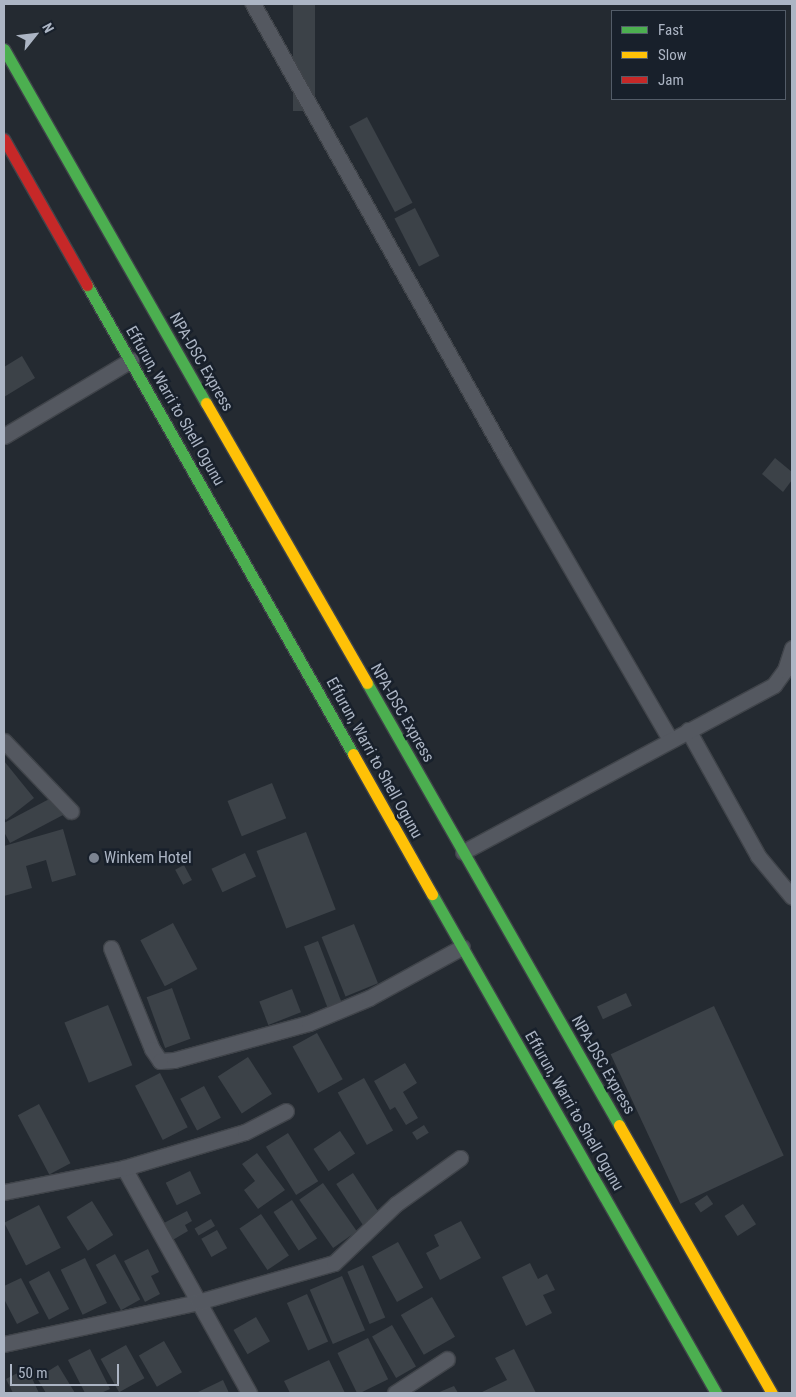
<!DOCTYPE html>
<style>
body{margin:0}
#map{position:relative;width:796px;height:1397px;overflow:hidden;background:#242a31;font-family:"Roboto Condensed",sans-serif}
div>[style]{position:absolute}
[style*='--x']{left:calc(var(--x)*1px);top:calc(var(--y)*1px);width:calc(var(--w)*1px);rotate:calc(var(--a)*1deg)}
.building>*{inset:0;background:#3c4248;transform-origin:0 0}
.roads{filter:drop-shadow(1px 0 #40444a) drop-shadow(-1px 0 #40444a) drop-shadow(0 1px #40444a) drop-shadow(0 -1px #40444a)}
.street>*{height:15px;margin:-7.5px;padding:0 7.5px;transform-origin:7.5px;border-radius:7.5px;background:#545860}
.fast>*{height:11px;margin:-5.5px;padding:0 5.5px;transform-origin:5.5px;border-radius:5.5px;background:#4caf50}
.slow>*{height:11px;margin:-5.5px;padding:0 5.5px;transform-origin:5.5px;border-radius:5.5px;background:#ffc107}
.jam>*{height:11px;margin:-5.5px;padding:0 5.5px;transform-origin:5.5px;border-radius:5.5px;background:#c62828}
.dots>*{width:14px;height:14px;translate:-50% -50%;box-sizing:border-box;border:2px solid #18202b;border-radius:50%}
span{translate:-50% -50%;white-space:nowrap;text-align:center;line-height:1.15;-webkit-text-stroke:5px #18202b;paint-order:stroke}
.street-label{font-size:16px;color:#acb5c4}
.poi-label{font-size:16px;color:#acb5c4}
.left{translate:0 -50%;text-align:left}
.frame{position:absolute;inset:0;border:5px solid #acb5c4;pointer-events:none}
.legend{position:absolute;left:611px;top:10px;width:175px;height:90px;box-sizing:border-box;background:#18202b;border:1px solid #535c68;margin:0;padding:6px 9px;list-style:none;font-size:15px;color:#acb5c4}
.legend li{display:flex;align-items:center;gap:10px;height:25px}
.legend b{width:25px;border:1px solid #535c68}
.north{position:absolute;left:10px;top:10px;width:50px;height:50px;-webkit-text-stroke:4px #18202b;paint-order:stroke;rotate:61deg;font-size:14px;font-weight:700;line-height:20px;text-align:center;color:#acb5c4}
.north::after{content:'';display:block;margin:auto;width:18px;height:22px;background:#acb5c4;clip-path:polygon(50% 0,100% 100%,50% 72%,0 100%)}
.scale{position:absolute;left:10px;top:1364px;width:109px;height:22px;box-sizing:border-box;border:2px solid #acb5c4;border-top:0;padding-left:6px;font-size:15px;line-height:18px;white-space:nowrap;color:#acb5c4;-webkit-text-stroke:4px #18202b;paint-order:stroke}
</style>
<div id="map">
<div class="building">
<div style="left:293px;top:4px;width:22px;height:107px"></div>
<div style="left:367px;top:117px;width:97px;height:20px;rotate:62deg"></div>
<div style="left:415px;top:208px;width:54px;height:23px;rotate:63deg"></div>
<div style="clip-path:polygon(22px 356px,35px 378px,4px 397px,4px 367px)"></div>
<div style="clip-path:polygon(775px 458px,792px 472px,792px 480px,783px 492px,762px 474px)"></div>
<div style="clip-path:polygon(4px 761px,34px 798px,6px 820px,4px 817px)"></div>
<div style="left:272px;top:783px;width:38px;height:48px;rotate:68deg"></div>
<div style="clip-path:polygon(53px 797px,63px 815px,10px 843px,4px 832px,4px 823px)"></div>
<div style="clip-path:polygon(63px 829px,76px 875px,52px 882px,46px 860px,26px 866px,32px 888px,4px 896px,4px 846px)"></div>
<div style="left:306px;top:832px;width:83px;height:53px;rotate:69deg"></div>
<div style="left:245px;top:853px;width:26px;height:37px;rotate:65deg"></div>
<div style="left:184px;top:865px;width:17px;height:10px;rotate:62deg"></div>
<div style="left:173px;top:923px;width:52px;height:37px;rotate:62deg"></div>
<div style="left:354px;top:924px;width:64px;height:35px;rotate:68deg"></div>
<div style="left:318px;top:941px;width:66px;height:15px;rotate:69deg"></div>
<div style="left:172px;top:988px;width:54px;height:27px;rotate:70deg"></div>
<div style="left:292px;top:989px;width:25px;height:35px;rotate:69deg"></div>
<div style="left:626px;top:993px;width:14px;height:32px;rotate:65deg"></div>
<div style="left:108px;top:1005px;width:65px;height:47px;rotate:68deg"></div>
<div style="left:714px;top:1006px;width:165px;height:114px;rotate:65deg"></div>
<div style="left:317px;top:1033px;width:53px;height:28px;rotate:61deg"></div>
<div style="left:248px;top:1057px;width:44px;height:36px;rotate:57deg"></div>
<div style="clip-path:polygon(405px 1063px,417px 1083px,403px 1092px,418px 1118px,406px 1125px,395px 1107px,390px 1110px,374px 1081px)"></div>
<div style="left:160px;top:1073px;width:61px;height:28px;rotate:63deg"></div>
<div style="left:364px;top:1078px;width:60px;height:30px;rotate:61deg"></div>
<div style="left:204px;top:1086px;width:36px;height:27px;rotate:62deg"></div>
<div style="left:39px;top:1104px;width:67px;height:24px;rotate:62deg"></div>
<div style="left:424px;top:1125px;width:9px;height:14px;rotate:58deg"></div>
<div style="left:340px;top:1131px;width:27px;height:32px;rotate:56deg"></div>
<div style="left:288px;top:1133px;width:57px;height:26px;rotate:58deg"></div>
<div style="clip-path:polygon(257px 1153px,285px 1190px,258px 1209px,244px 1190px,255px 1181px,242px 1164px)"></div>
<div style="left:190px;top:1171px;width:25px;height:27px;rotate:64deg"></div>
<div style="left:353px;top:1173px;width:49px;height:20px;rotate:57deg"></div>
<div style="left:323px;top:1183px;width:59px;height:29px;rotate:55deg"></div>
<div style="left:707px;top:1195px;width:11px;height:15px;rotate:56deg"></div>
<div style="left:292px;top:1200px;width:46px;height:22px;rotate:57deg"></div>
<div style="left:92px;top:1201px;width:40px;height:30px;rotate:58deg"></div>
<div style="left:743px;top:1204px;width:24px;height:22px;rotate:57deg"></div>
<div style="left:39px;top:1205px;width:48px;height:39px;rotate:63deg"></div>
<div style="clip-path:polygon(187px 1211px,192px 1221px,185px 1225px,188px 1231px,171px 1241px,162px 1224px)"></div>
<div style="left:261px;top:1214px;width:50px;height:26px;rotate:56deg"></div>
<div style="left:211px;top:1219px;width:8px;height:19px;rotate:60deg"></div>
<div style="clip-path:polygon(461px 1221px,481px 1258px,440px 1280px,426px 1253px,439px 1246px,434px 1235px)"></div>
<div style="left:217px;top:1230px;width:21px;height:18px;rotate:61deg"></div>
<div style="left:398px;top:1242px;width:52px;height:30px;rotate:61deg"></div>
<div style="clip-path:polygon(148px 1249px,159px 1272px,151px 1276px,160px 1294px,145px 1302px,124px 1261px)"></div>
<div style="left:115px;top:1254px;width:52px;height:22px;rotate:61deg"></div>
<div style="left:85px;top:1258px;width:50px;height:27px;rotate:64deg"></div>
<div style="clip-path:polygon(530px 1263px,538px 1279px,547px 1274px,555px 1290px,543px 1295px,552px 1313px,526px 1326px,502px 1277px)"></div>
<div style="left:363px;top:1265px;width:57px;height:17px;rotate:67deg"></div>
<div style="left:49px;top:1271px;width:43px;height:23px;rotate:62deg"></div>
<div style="left:342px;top:1276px;width:59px;height:35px;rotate:67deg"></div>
<div style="clip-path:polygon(21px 1278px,39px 1313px,17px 1324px,4px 1299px,4px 1286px)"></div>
<div style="left:307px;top:1294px;width:52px;height:22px;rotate:66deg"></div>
<div style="left:432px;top:1297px;width:46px;height:36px;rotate:60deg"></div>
<div style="left:256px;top:1317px;width:28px;height:26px;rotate:60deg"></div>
<div style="left:392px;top:1325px;width:48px;height:23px;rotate:60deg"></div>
<div style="left:368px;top:1338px;width:46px;height:34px;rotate:64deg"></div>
<div style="left:164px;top:1341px;width:36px;height:29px;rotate:60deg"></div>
<div style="left:126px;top:1345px;width:38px;height:29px;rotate:61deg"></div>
<div style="clip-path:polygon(90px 1349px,110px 1389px,101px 1393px,85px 1393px,68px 1360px)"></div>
<div style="clip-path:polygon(514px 1349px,536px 1393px,480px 1393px,507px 1380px,495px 1358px)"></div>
<div style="clip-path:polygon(329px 1360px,345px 1393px,290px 1393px,284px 1381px)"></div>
<div style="clip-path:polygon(58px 1365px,75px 1393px,46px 1393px,37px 1378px)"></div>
<div style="clip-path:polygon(27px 1368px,39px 1393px,13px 1393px,6px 1379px)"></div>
<div style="clip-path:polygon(223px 1380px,229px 1393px,196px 1393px)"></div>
<div style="clip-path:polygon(454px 1386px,458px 1393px,437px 1393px)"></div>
</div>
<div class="roads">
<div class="street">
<div style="--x:253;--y:4;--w:520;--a:60.77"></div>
<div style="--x:507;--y:458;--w:323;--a:59.9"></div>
<div style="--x:4;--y:436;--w:148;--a:-30.9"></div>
<div style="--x:688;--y:730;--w:144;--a:60.9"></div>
<div style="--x:758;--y:856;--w:53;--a:50.3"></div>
<div style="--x:4;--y:741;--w:97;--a:46.3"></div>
<div style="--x:463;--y:852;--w:353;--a:-28.2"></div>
<div style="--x:774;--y:685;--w:19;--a:-54"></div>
<div style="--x:785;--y:670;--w:23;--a:-72"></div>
<div style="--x:111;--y:948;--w:109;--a:67.9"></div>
<div style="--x:152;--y:1049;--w:14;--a:56"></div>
<div style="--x:160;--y:1061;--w:14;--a:-4"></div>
<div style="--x:174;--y:1060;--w:140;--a:-15.3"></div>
<div style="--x:309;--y:1023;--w:65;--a:-22.6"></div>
<div style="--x:369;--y:998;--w:106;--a:-28.7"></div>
<div style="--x:124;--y:1168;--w:257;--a:60.9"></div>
<div style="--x:4;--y:1192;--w:122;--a:-11.3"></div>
<div style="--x:124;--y:1168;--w:126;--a:-16.6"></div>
<div style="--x:245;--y:1132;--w:46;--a:-27.1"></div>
<div style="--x:4;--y:1344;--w:198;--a:-12.2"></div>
<div style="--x:198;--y:1302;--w:141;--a:-16"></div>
<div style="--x:334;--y:1263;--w:86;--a:-43.6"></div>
<div style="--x:396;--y:1204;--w:79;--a:-35.7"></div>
<div style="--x:395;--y:1393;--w:62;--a:-33.2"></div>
</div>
<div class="fast">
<div style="--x:4;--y:49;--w:408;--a:60.3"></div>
<div style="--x:87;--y:285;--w:539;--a:60.44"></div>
<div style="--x:367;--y:683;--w:509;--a:60.31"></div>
<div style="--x:432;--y:894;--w:574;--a:60.35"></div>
</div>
<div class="slow">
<div style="--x:206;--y:403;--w:323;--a:60.1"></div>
<div style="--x:353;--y:754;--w:161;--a:60.6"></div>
<div style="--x:619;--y:1125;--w:309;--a:60.3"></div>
</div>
<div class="jam">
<div style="--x:4;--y:139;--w:168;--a:60.4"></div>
</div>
</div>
<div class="dots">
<div style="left:94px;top:858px;background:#7c8491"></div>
</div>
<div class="street-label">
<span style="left:201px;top:362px;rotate:60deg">NPA-DSC Express</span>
<span style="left:175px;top:406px;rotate:60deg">Effurun, Warri to Shell Ogunu</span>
<span style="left:402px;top:713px;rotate:60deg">NPA-DSC Express</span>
<span style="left:374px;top:758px;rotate:61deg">Effurun, Warri to Shell Ogunu</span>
<span style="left:603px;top:1065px;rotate:60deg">NPA-DSC Express</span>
<span style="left:574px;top:1111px;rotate:60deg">Effurun, Warri to Shell Ogunu</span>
</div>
<div class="poi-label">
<span class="left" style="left:104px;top:858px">Winkem Hotel</span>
</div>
<div class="frame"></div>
<ul class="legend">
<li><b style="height:6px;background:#4caf50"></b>Fast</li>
<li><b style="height:6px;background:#ffc107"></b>Slow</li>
<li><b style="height:6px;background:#c62828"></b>Jam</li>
</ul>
<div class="north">N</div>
<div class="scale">50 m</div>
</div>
